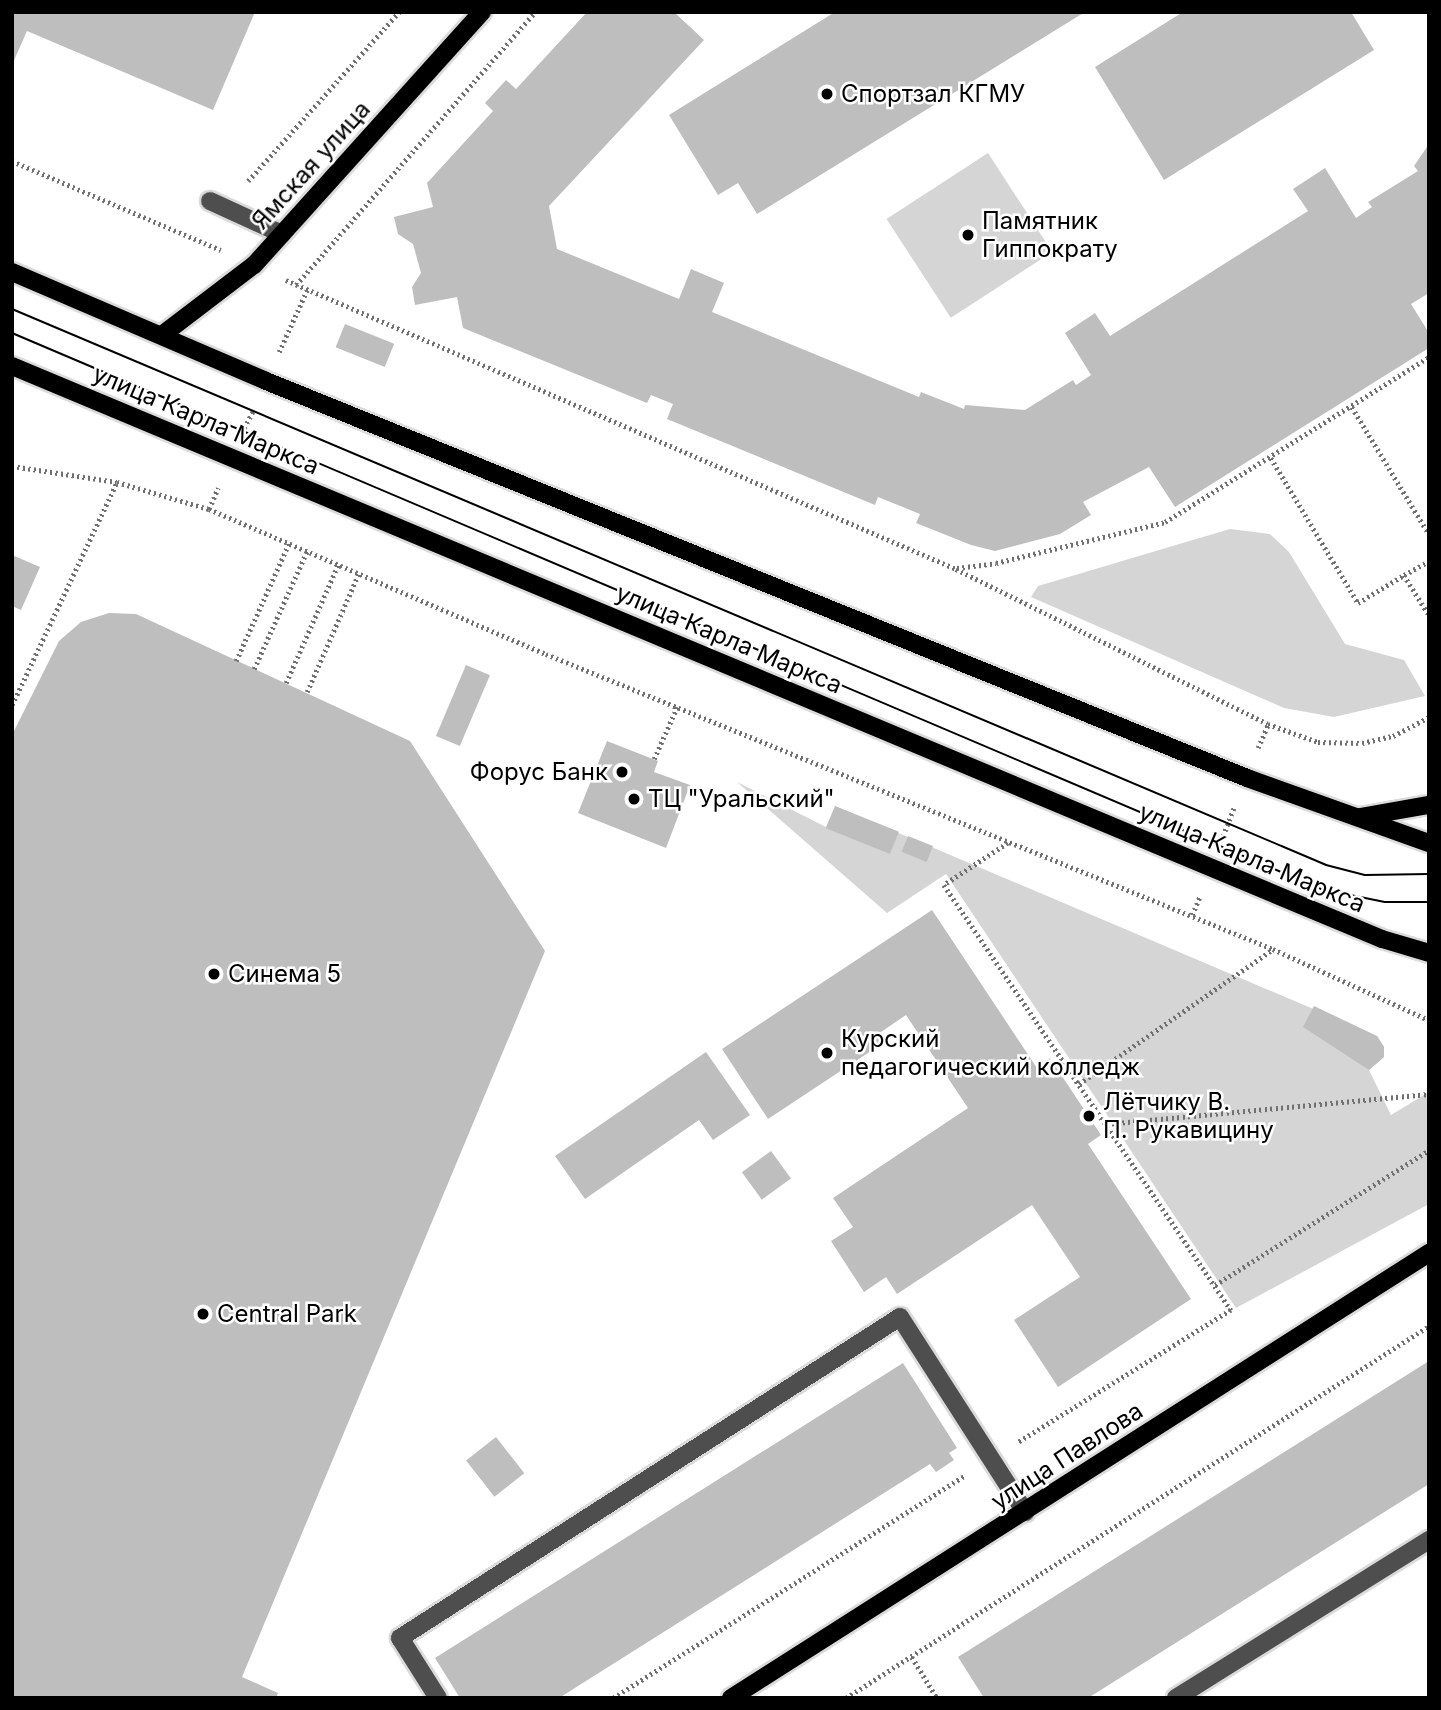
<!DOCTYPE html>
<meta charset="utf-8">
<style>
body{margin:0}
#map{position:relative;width:1441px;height:1710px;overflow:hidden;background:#fff;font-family:Inter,sans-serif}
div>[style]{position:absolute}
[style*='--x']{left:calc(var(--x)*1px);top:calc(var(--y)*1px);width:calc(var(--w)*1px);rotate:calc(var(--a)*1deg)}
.green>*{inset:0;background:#d5d5d5;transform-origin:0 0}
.building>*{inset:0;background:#bebebe;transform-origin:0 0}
.path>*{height:4.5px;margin-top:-2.25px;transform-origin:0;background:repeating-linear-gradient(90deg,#707070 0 2px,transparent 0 5.5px)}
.roads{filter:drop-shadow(2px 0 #dbdbdb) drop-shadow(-2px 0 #dbdbdb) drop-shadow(0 2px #dbdbdb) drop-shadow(0 -2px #dbdbdb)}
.minor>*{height:18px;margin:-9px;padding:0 9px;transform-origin:9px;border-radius:9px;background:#4e4e4e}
.major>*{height:18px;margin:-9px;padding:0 9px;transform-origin:9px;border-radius:9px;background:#000}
.tram>*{height:2px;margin:-1px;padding:0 1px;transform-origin:1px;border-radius:1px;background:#000}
.dots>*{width:19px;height:19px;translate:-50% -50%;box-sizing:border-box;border:4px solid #fff;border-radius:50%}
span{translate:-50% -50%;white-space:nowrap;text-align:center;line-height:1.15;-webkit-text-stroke:5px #fff;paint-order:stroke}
.poi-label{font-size:24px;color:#000}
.left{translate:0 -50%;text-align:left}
.right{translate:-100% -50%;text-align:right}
.street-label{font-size:24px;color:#000}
.frame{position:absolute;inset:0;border:14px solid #000;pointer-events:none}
</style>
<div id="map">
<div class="green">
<div style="left:988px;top:153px;width:118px;height:121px;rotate:57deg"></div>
<div style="clip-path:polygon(1230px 529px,1270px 534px,1289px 552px,1345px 644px,1404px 660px,1425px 696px,1334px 717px,1284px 708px,1031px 597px,1038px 586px)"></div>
<div style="clip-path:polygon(737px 782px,826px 827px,835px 806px,1377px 1036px,1384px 1047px,1384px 1057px,1369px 1070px,1391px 1115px,1429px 1092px,1429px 1204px,1236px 1308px,946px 874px,887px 913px)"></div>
</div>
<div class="building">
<div style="clip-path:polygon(12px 12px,255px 12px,213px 110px,27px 31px,12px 65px)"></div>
<div style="clip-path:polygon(587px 12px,674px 12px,704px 40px,549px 206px,557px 249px,679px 299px,691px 269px,724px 283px,712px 312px,919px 397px,921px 392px,964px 409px,965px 405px,1025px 410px,1073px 380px,1076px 385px,1091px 375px,1065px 333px,1095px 313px,1110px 336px,1308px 211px,1293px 189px,1325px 168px,1356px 218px,1372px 207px,1368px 202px,1418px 171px,1414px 166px,1429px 144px,1429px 293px,1411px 304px,1429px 333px,1429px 348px,1175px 507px,1149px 467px,1083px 502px,1091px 515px,1060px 534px,995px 551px,971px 545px,916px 523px,920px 514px,878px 497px,875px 505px,667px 419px,673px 404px,651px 395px,647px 403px,463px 328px,457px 297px,415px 305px,412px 287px,421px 273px,413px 244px,398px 234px,394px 217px,433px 207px,427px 183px,493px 111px,485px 103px,506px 80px,516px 89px)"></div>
<div style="clip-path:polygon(835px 12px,1085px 12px,757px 214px,738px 183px,718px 195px,669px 115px)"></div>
<div style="clip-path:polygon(1183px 12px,1351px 12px,1374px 50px,1164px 180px,1095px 67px)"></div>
<div style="left:345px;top:324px;width:53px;height:25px;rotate:22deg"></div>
<div style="clip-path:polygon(12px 555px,40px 567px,21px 610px,12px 606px)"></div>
<div style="clip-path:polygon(109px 613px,136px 614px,410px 741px,545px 951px,242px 1677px,278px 1693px,276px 1698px,12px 1698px,12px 735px,59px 641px,81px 622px)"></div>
<div style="left:466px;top:665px;width:26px;height:77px;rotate:23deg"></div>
<div style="clip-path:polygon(607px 741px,658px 761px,654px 772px,690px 785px,666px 848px,578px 813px)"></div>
<div style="left:835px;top:806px;width:69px;height:24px;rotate:22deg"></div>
<div style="left:908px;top:836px;width:27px;height:17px;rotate:22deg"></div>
<div style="clip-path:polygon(932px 910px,1037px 1068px,1050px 1058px,1101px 1135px,1088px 1144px,1191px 1299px,1058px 1387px,1014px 1320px,1080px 1277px,1032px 1205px,897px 1294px,886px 1277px,864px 1292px,831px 1241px,853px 1227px,833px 1198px,968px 1108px,906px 1015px,881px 1032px,886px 1041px,768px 1119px,722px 1049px)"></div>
<div style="clip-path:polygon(1314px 1006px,1377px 1036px,1384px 1047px,1384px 1057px,1369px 1070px,1303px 1027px)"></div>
<div style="clip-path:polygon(706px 1052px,750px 1115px,713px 1140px,699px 1120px,585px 1199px,555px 1156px)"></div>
<div style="left:771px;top:1151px;width:34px;height:36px;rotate:54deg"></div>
<div style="clip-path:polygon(1429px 1361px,1429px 1484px,1088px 1698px,984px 1698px,958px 1657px)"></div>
<div style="clip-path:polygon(903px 1363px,957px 1448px,949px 1453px,954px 1460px,936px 1472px,930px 1464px,559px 1698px,460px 1698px,435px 1658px)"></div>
<div style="left:496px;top:1437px;width:46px;height:38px;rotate:52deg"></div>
</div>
<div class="path">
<div style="--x:12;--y:161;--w:227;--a:23.1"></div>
<div style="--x:248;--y:181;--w:227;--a:-48.2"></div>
<div style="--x:286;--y:280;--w:730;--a:23.33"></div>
<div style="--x:956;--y:569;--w:348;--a:26.4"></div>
<div style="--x:1268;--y:724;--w:53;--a:19.8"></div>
<div style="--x:1318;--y:742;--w:44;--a:1.3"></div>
<div style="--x:1362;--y:743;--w:32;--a:-13"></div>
<div style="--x:1393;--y:736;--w:41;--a:-27.8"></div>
<div style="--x:296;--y:285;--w:363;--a:-48.8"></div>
<div style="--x:279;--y:352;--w:68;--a:-65.7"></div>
<div style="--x:1352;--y:407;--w:149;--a:58.8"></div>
<div style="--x:244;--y:428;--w:19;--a:-62"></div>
<div style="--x:1271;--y:458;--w:169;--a:59"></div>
<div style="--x:1358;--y:603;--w:54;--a:-31.3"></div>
<div style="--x:1404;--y:575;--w:47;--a:58"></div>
<div style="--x:12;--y:466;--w:106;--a:8.7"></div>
<div style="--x:117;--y:482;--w:96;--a:16.4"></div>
<div style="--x:209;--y:509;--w:367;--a:23.3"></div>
<div style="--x:546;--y:654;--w:785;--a:22.09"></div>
<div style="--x:1273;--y:949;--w:171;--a:24.5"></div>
<div style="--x:209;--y:509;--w:23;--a:-67"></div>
<div style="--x:957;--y:568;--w:39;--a:-7"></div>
<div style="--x:996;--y:563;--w:174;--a:-13.6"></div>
<div style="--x:1165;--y:522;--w:311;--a:-32"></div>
<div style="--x:1404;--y:575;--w:29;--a:-29"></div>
<div style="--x:236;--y:661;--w:129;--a:-65.8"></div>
<div style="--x:254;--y:669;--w:129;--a:-65.8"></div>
<div style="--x:286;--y:683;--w:129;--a:-66.2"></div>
<div style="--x:307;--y:692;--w:130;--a:-66.4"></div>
<div style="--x:12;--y:705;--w:246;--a:-64.8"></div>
<div style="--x:1258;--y:748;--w:26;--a:-67"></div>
<div style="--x:654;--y:759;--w:57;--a:-66.1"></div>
<div style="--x:1223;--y:836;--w:30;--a:-69"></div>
<div style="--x:1008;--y:843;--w:77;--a:146.7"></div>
<div style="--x:944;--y:885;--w:513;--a:55.97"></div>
<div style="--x:1231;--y:1310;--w:250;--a:148.1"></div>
<div style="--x:1192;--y:915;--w:21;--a:-67"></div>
<div style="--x:1079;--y:1084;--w:236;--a:-34.8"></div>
<div style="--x:1106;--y:1124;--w:324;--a:-5.3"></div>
<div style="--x:1215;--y:1285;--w:253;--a:-32.2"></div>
<div style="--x:912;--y:1657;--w:48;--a:58.6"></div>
<div style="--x:613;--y:1698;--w:415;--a:-32.3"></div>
<div style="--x:846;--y:1698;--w:692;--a:-32.54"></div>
</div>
<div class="roads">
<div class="minor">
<div style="--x:210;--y:201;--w:79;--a:24.6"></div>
<div style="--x:438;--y:1698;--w:71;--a:-122.3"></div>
<div style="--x:400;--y:1638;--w:594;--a:-32.7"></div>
<div style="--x:900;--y:1317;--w:232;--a:57.3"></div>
<div style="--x:1176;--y:1698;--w:298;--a:-32"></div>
</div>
<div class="major">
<div style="--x:12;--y:272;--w:276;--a:23.2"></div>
<div style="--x:266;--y:381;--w:1058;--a:22.03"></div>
<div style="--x:1247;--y:778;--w:193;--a:19.7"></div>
<div style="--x:162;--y:335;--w:116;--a:-37.3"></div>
<div style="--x:254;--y:265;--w:341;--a:-48"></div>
<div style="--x:12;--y:366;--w:1485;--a:22.7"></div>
<div style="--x:1382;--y:939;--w:49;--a:16.6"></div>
<div style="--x:1360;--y:817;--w:70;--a:-9.9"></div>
<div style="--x:731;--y:1698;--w:828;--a:-32.52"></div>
</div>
</div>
<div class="tram">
<div style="--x:12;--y:309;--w:1427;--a:22.93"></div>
<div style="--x:1326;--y:865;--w:40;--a:14.4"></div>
<div style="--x:1365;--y:875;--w:64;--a:-0.9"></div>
<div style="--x:12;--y:333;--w:1422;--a:23.01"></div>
<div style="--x:1321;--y:889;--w:65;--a:11.5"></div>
<div style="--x:1385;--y:902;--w:44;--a:0"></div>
</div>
<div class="dots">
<div style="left:827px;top:94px;background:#000"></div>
<div style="left:968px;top:235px;background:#000"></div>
<div style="left:622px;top:772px;background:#000"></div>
<div style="left:634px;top:799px;background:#000"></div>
<div style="left:214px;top:974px;background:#000"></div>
<div style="left:827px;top:1053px;background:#000"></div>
<div style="left:1089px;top:1116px;background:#000"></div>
<div style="left:203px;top:1314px;background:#000"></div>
</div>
<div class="poi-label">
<span class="left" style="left:841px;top:94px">Спортзал КГМУ</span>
<span class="left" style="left:982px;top:235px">Памятник<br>Гиппократу</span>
<span class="right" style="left:608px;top:772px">Форус Банк</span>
<span class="left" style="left:648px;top:799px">ТЦ "Уральский"</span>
<span class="left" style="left:228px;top:974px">Синема 5</span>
<span class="left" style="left:841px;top:1053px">Курский<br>педагогический колледж</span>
<span class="left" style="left:1103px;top:1116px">Лётчику В.<br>П. Рукавицину</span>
<span class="left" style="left:217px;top:1314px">Central Park</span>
</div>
<div class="street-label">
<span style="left:311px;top:165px;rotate:-48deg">Ямская улица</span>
<span style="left:206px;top:420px;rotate:23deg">улица Карла Маркса</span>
<span style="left:729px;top:639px;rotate:23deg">улица Карла Маркса</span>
<span style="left:1252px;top:858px;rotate:23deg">улица Карла Маркса</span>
<span style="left:1067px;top:1456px;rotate:-33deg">улица Павлова</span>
</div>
<div class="frame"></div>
</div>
